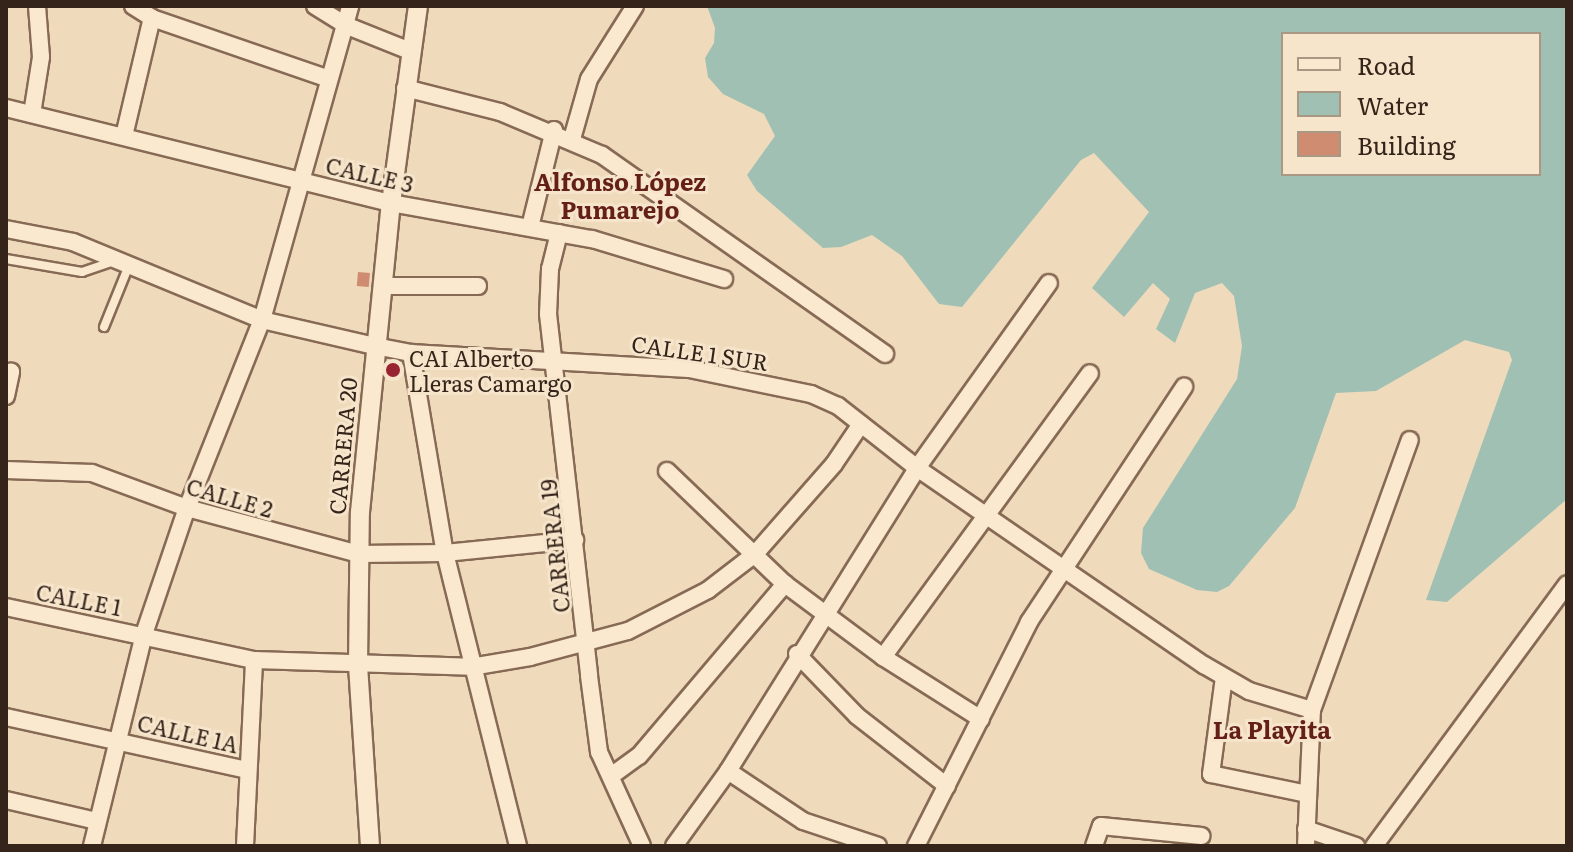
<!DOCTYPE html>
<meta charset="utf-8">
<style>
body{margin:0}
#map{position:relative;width:1573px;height:852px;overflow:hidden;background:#efdabc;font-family:Literata,serif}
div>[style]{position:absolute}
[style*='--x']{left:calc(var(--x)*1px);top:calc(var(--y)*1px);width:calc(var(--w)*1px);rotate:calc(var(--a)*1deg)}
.water>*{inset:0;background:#a0c0b3}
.building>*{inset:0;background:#cf8c70;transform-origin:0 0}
.roads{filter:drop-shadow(2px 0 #876a55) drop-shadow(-2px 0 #876a55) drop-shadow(0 2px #876a55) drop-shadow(0 -2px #876a55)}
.service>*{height:8px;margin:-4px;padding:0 4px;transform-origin:4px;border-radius:4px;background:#fae8cf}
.minor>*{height:16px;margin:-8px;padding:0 8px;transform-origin:8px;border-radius:8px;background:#fae8cf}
.tertiary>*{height:18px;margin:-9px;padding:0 9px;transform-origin:9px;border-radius:9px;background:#fae8cf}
.dots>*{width:22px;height:22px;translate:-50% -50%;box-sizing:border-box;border:4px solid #f6e5cb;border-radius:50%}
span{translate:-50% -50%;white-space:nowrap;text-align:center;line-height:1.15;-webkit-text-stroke:6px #f6e5cb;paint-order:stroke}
.street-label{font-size:22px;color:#35241a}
.poi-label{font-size:22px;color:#35241a}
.left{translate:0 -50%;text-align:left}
.neighbourhood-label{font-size:24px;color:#631f18;font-weight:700}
.frame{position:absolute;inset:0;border:8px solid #35241a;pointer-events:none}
.legend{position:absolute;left:1281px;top:32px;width:260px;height:144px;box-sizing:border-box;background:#f6e5cb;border:2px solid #a99884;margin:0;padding:10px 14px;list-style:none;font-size:24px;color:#35241a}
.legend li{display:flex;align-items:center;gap:16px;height:40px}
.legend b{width:40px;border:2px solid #a99884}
</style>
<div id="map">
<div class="water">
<div style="clip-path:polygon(evenodd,707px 6px,1567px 6px,1567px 499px,1447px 602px,1426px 600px,1512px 360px,1509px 352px,1465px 340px,1376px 391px,1336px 393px,1295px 508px,1229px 586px,1217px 592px,1197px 590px,1149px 569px,1141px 553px,1143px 528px,1237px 379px,1242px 346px,1234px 296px,1222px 283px,1195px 293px,1175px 343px,1156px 329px,1170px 299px,1153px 283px,1124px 317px,1092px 288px,1149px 212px,1094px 153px,1081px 160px,962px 307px,939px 304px,902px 256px,872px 235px,841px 247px,823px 248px,757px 191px,747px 175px,775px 136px,764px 114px,723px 94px,708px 77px,705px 58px,714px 43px,715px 28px,707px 6px,1283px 34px,1539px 34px,1539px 174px,1283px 174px,1283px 34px)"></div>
</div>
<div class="building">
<div style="left:358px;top:272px;width:12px;height:14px;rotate:5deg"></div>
<div style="left:389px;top:361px;width:12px;height:14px;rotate:14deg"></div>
</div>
<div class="roads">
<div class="service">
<div style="--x:6;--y:259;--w:77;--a:9.7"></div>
<div style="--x:82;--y:272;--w:34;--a:-19"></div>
<div style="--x:104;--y:327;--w:67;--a:-68"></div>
</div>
<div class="minor">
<div style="--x:133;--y:6;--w:22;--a:32"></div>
<div style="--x:152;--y:18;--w:187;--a:19"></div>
<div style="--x:315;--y:6;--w:36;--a:32"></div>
<div style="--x:345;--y:25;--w:70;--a:21.8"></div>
<div style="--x:405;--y:88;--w:98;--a:14.2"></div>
<div style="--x:500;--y:112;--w:111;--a:22.9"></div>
<div style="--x:602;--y:155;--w:346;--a:35.1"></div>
<div style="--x:6;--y:108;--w:397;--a:13.9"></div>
<div style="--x:391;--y:203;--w:204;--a:10.2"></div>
<div style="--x:592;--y:239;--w:138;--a:16.9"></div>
<div style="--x:32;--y:114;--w:58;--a:-81"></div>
<div style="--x:41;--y:57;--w:51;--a:-94.5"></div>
<div style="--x:124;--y:136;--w:121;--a:-76.7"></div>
<div style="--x:572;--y:139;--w:62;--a:-74.2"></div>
<div style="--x:589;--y:79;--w:86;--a:-57.8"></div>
<div style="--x:530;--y:227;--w:100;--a:-76.1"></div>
<div style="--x:6;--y:229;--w:68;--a:11"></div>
<div style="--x:73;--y:242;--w:204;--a:22.4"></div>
<div style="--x:262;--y:320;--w:116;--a:13"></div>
<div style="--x:375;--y:346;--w:37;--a:11"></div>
<div style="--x:411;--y:353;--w:278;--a:3.3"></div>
<div style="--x:689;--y:369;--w:125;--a:11.6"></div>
<div style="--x:811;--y:394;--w:30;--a:24"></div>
<div style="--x:838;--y:406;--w:100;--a:38.1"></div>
<div style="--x:917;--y:468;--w:348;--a:34.5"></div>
<div style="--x:1204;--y:665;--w:52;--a:30"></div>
<div style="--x:1249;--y:691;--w:66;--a:16.8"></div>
<div style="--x:559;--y:233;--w:37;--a:104"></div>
<div style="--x:550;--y:269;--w:45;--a:92.5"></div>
<div style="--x:548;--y:314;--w:364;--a:83.5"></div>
<div style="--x:589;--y:676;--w:77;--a:82.5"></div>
<div style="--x:599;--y:752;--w:103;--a:65.4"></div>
<div style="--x:382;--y:286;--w:96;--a:0"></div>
<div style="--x:411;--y:353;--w:203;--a:80.4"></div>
<div style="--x:445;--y:553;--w:302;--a:76"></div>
<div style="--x:6;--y:396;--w:25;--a:-78"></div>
<div style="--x:6;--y:470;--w:86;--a:2"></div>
<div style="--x:92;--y:473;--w:101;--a:20.2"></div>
<div style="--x:187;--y:508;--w:178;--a:15"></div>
<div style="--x:359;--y:554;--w:86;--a:-0.7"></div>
<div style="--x:445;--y:553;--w:131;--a:-5.7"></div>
<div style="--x:667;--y:471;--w:163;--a:43.8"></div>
<div style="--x:785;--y:584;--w:122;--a:36.7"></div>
<div style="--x:883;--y:657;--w:116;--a:32.3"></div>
<div style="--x:6;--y:607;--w:254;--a:12.1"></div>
<div style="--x:254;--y:660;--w:217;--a:1.8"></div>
<div style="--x:471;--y:667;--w:60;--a:-9.6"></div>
<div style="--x:530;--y:657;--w:101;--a:-14.9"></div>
<div style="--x:628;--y:631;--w:90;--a:-27.1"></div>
<div style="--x:708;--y:590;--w:59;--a:-37.5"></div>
<div style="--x:755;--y:554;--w:120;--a:-48.7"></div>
<div style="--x:834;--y:464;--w:48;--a:-56"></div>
<div style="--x:797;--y:654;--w:86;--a:45.9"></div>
<div style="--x:857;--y:716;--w:114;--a:37.9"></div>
<div style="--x:883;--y:657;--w:351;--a:-53.9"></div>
<div style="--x:1224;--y:677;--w:98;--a:97.6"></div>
<div style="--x:1211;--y:774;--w:99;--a:11.7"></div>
<div style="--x:6;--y:717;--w:248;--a:12.4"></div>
<div style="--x:728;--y:771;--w:90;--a:33.7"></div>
<div style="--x:803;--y:821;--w:79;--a:18.4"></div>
<div style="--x:611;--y:776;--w:34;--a:-36"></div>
<div style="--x:639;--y:756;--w:226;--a:-49.7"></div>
<div style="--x:6;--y:800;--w:93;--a:13"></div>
<div style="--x:1306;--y:829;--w:53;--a:18.8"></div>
<div style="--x:92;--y:846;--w:218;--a:-76.2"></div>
<div style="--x:144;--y:634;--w:133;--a:-71.2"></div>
<div style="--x:187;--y:508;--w:202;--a:-68.3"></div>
<div style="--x:262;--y:320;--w:326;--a:-74.3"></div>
<div style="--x:245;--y:846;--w:186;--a:-87.2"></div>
<div style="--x:674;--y:846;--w:92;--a:-54.2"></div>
<div style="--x:728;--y:771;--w:357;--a:-58"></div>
<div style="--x:917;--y:468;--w:227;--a:-54.5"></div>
<div style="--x:916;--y:846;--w:251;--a:-63.2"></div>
<div style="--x:1029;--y:622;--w:282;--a:-56.6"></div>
<div style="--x:1094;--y:846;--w:21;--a:-71"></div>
<div style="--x:1101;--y:826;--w:101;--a:5.7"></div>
<div style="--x:1306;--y:846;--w:136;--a:-87.5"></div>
<div style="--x:1312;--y:710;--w:287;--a:-70.1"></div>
<div style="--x:1374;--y:846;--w:325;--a:-53.6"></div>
</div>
<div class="tertiary">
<div style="--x:370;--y:846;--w:180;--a:-93.8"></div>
<div style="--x:358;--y:666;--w:154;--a:-89.3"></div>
<div style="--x:360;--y:512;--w:311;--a:-84.3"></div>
<div style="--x:391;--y:203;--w:199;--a:-82.2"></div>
</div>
</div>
<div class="dots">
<div style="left:393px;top:370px;background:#982331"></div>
</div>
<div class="street-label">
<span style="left:370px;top:174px;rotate:13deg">CALLE 3</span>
<span style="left:700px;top:352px;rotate:8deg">CALLE 1 SUR</span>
<span style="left:342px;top:446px;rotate:-85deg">CARRERA 20</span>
<span style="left:230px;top:497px;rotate:16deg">CALLE 2</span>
<span style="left:554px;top:546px;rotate:-96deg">CARRERA 19</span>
<span style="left:79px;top:599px;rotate:11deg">CALLE 1</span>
<span style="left:188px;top:733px;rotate:13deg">CALLE 1A</span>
</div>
<div class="poi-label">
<span class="left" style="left:409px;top:370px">CAI Alberto<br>Lleras Camargo</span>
</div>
<div class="neighbourhood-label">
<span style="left:620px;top:195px">Alfonso López<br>Pumarejo</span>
<span style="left:1272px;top:729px">La Playita</span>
</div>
<div class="frame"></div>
<ul class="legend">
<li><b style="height:10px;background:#fae8cf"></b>Road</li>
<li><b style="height:22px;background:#a0c0b3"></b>Water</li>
<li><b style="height:22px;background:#cf8c70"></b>Building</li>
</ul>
</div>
